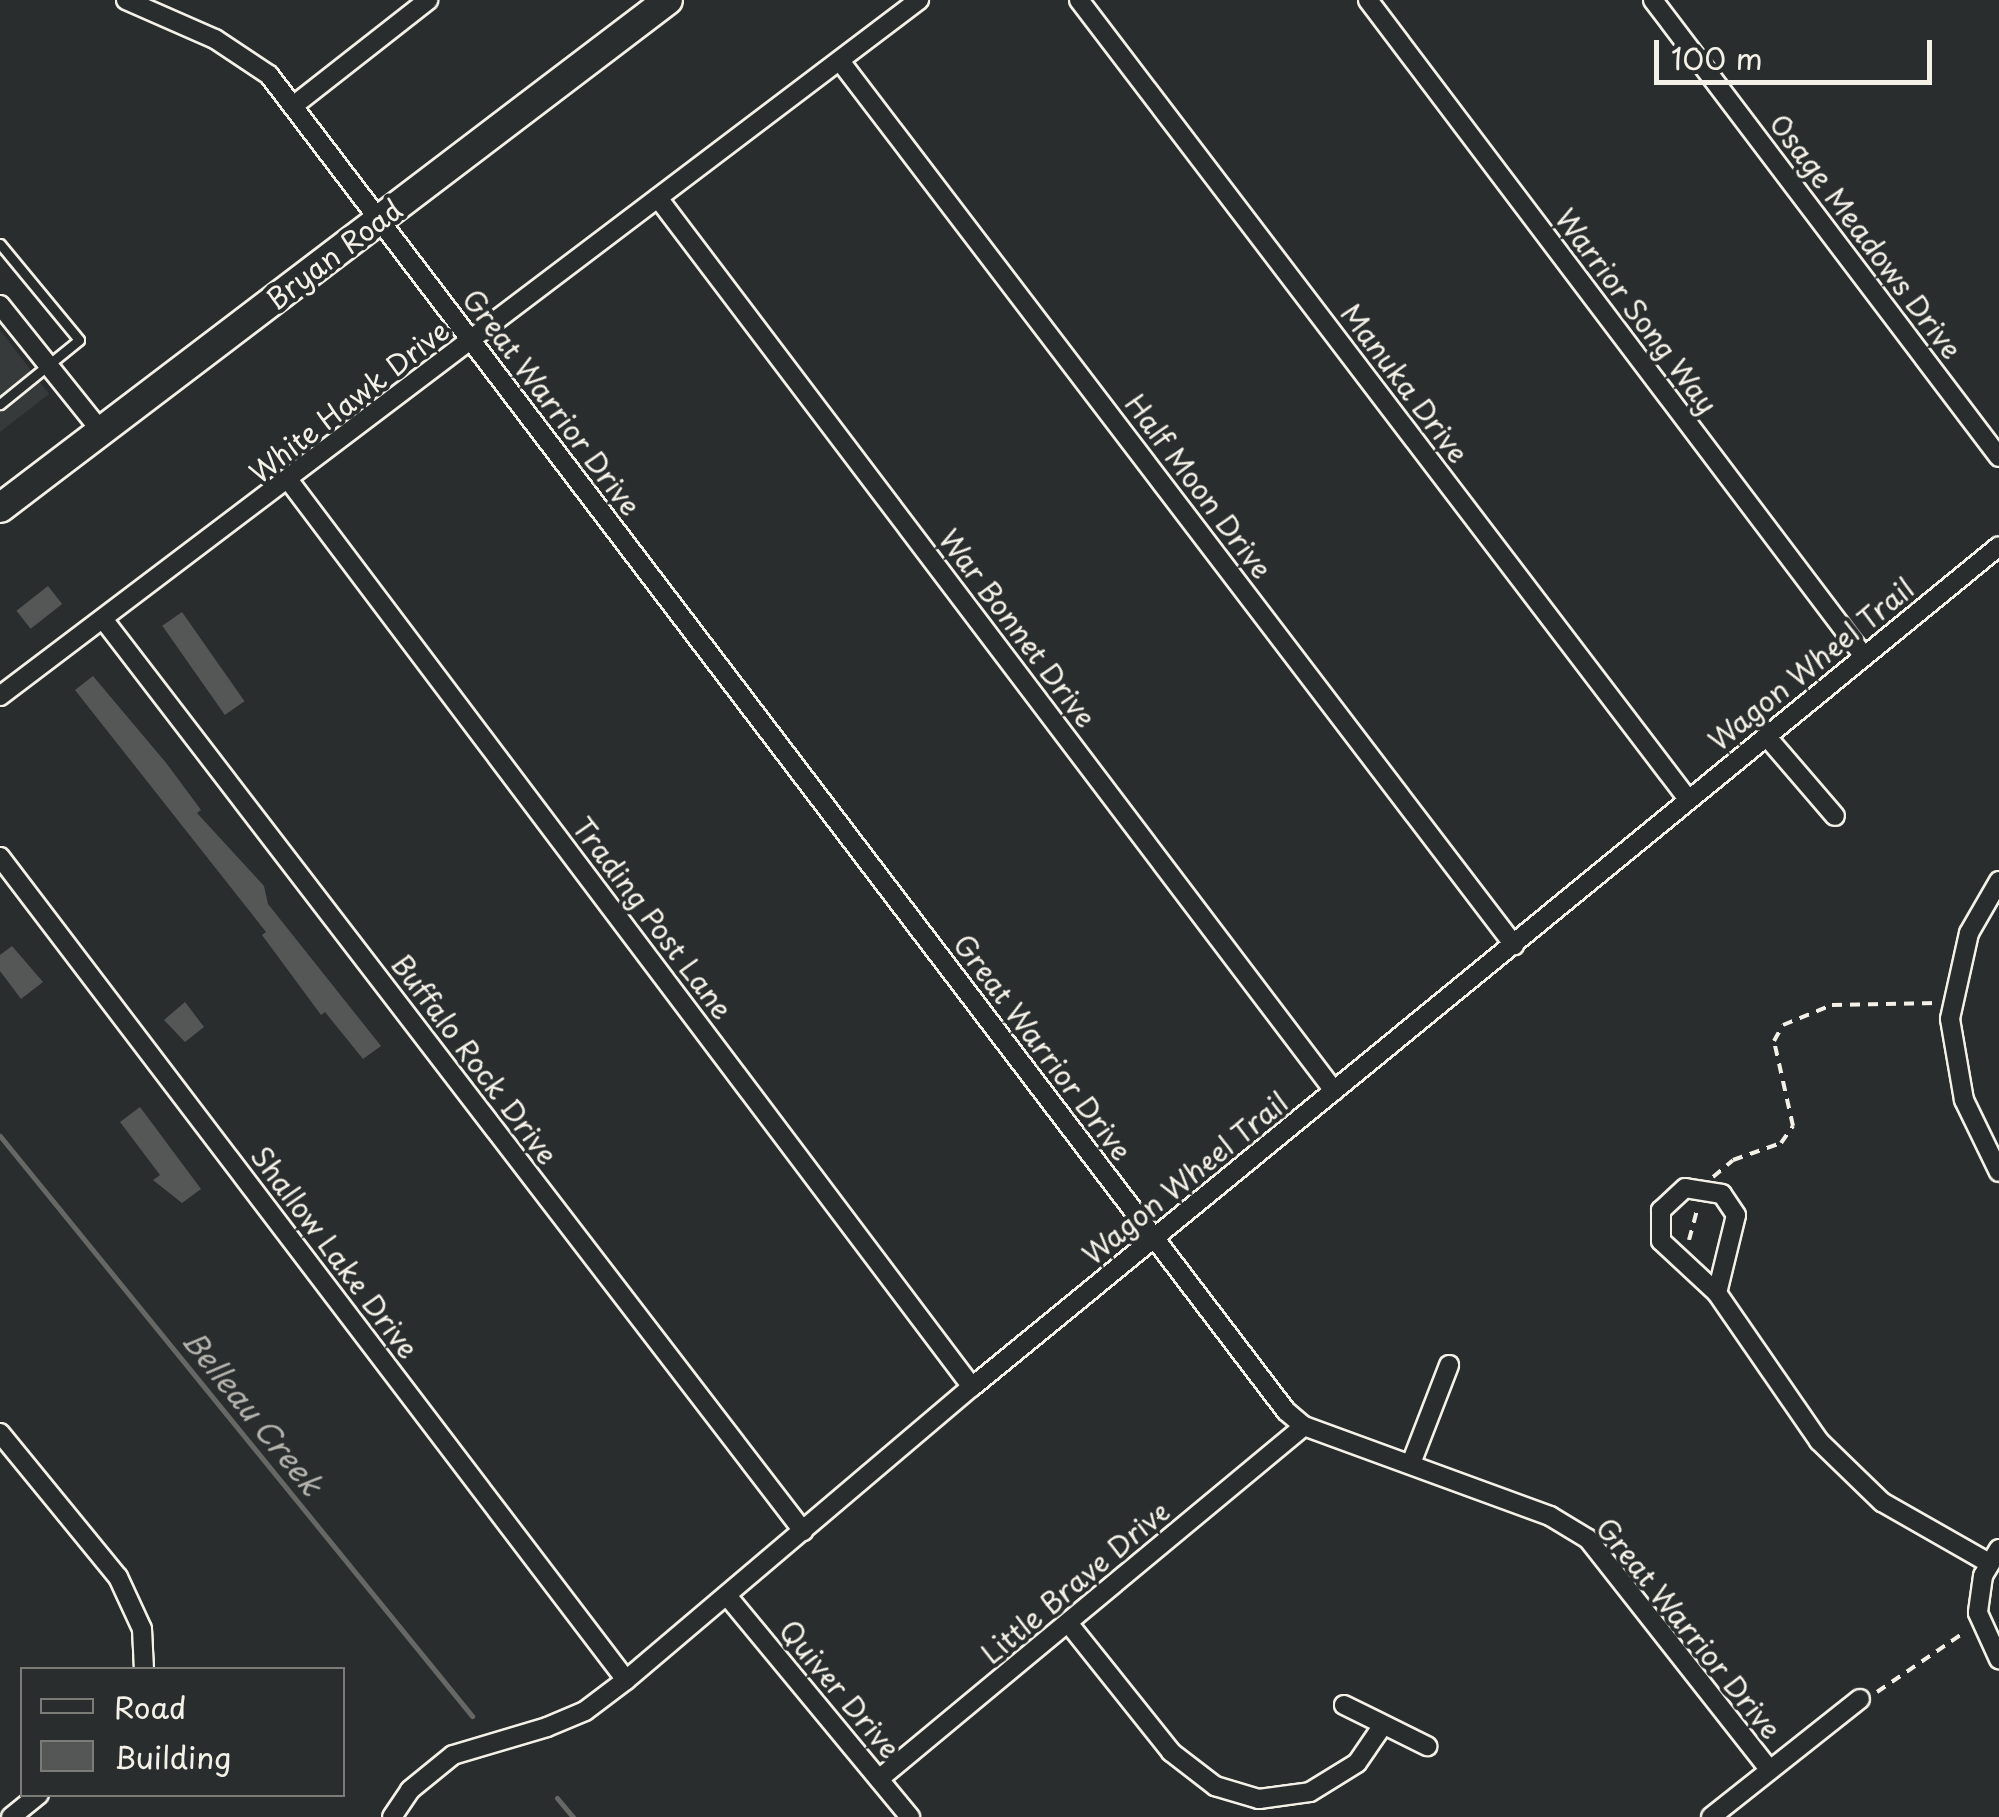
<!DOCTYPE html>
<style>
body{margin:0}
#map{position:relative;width:1999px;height:1817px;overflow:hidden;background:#2a2d2e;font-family:"Playpen Sans",sans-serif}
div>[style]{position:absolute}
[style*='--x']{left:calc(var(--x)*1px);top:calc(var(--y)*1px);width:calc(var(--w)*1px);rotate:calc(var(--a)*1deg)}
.built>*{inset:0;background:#373a3a}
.stream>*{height:5px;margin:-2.5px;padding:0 2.5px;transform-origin:2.5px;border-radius:2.5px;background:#676866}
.building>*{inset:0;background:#555756;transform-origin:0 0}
.path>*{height:4px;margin-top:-2px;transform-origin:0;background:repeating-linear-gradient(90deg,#f4f1e8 0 10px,transparent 0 18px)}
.roads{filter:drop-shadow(2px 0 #f4f1e8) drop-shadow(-2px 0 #f4f1e8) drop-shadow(0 2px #f4f1e8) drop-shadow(0 -2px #f4f1e8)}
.lane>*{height:9px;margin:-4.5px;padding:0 4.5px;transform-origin:4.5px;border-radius:4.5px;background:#2a2d2e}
.street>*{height:18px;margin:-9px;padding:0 9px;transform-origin:9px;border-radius:9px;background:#2a2d2e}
.primary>*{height:28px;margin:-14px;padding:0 14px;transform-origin:14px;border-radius:14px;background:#2a2d2e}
span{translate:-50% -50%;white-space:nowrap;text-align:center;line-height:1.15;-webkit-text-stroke:8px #2a2d2e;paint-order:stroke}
.street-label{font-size:28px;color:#f4f1e8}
.water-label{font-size:30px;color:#b5b3ae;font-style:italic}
.legend{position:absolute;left:20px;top:1667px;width:325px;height:130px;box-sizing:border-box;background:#2a2d2e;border:2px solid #7b7b78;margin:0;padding:12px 18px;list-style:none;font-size:30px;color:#f4f1e8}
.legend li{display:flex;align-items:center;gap:20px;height:50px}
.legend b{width:50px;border:2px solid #7b7b78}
.scale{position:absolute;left:1654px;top:40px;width:278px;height:45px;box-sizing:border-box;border:5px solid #f4f1e8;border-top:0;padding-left:12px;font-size:30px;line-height:35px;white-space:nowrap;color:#f4f1e8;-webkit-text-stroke:8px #2a2d2e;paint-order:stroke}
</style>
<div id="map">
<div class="built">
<div style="clip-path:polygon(0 330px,49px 394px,0 432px)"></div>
</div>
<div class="stream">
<div style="--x:0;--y:1136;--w:748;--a:50.86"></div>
<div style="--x:557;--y:1798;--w:25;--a:50"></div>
</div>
<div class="building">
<div style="left:48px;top:586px;width:23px;height:40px;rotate:52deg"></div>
<div style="left:182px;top:612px;width:109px;height:24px;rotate:55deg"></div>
<div style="clip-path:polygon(93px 676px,167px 764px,201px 810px,197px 813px,264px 886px,268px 904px,381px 1046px,363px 1059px,325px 1012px,321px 1015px,262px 935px,266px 932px,75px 690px)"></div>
<div style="clip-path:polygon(12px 946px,43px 982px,21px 999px,0 971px,0 955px)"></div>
<div style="clip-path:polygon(185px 1002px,204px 1027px,185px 1042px,164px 1020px)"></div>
<div style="clip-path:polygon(140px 1107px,201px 1189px,182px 1203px,153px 1180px,160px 1175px,120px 1122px)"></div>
</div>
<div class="path">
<div style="--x:1713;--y:1177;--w:26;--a:-40"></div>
<div style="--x:1733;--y:1160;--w:51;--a:-19.5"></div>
<div style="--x:1781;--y:1143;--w:21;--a:-55"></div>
<div style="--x:1793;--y:1126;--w:87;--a:-102.6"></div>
<div style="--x:1774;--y:1041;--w:18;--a:-61"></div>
<div style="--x:1783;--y:1025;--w:53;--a:-22.2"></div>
<div style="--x:1832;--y:1005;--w:106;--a:-1.1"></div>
<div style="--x:1689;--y:1240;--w:35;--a:-75"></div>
<div style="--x:1877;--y:1692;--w:107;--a:-34.3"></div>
</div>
<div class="roads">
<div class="lane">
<div style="--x:0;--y:244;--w:124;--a:50.5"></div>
<div style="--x:79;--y:340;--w:102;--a:141"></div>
</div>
<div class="street">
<div style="--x:126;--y:0;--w:97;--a:23.7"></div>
<div style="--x:215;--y:39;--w:65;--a:33.7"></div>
<div style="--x:269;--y:75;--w:1679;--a:52.72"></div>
<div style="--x:1286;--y:1411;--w:23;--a:40"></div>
<div style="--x:1304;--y:1426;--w:262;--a:20.1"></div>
<div style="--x:1550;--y:1516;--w:44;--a:31.2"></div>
<div style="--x:1588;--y:1539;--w:293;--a:51.8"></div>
<div style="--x:1079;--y:0;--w:1005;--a:52.69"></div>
<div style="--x:1368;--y:0;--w:821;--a:52.92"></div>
<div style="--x:1653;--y:0;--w:573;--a:52.87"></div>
<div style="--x:840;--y:61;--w:1112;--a:52.68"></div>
<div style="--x:293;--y:106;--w:172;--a:-38.1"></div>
<div style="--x:658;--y:198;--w:1120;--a:52.87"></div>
<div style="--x:0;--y:305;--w:161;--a:51.3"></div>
<div style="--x:290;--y:482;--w:1133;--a:53"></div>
<div style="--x:103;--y:619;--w:1150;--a:52.49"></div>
<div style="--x:0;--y:696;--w:1153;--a:-37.14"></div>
<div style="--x:1767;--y:737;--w:104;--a:49.3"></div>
<div style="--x:0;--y:857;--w:1034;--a:52.74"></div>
<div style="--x:1999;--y:881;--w:60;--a:120"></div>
<div style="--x:1969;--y:933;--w:88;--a:102.5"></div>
<div style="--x:1950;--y:1019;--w:82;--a:80.2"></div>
<div style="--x:1964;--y:1100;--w:80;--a:64.1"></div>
<div style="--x:1717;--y:1293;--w:80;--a:-76.3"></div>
<div style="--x:1736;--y:1215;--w:25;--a:-124"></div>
<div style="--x:1722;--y:1194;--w:37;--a:-171"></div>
<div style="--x:1685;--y:1188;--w:33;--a:137"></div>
<div style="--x:1661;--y:1210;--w:31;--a:90"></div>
<div style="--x:1661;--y:1241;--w:76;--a:42.9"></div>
<div style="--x:1717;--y:1293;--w:180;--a:55.4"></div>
<div style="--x:1819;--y:1441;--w:88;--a:44.1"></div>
<div style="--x:1882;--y:1502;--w:123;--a:29.7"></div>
<div style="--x:0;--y:1433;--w:186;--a:50.7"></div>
<div style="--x:118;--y:1577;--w:57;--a:65.2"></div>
<div style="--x:142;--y:1629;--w:41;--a:87.2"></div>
<div style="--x:1412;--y:1461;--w:103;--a:-68.9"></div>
<div style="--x:1999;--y:1549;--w:31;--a:121"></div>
<div style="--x:1983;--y:1576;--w:37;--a:98"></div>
<div style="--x:1978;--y:1613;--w:51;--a:65.5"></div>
<div style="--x:728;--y:1597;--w:286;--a:50.4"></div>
<div style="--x:1069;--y:1624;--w:164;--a:51.4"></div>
<div style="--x:1171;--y:1752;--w:56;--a:37.7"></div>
<div style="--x:1215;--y:1786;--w:46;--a:16.5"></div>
<div style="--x:1259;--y:1799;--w:51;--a:-7.8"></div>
<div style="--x:1310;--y:1792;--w:55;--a:-31.7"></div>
<div style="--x:1357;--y:1763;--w:46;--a:-55.6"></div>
<div style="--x:1344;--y:1705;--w:93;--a:26.3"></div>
<div style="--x:879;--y:1779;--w:552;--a:-39.71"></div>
<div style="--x:11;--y:1817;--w:36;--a:-39"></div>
<div style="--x:392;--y:1817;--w:32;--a:-56"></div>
<div style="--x:410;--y:1790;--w:55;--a:-39.1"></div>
<div style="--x:453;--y:1755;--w:98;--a:-16.6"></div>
<div style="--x:547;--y:1727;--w:41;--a:-22.8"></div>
<div style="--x:585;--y:1711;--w:51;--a:-37.1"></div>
<div style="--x:626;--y:1680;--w:453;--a:-40.3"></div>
<div style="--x:972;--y:1387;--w:1327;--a:-39.31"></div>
<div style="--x:1711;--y:1817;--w:190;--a:-38.4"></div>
</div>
<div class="primary">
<div style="--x:0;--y:508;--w:839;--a:-37.25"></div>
</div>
</div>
<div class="street-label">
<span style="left:1866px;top:236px;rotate:53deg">Osage Meadows Drive</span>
<span style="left:334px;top:254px;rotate:-37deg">Bryan Road</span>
<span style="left:1637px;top:311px;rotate:53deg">Warrior Song Way</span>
<span style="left:1405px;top:383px;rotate:53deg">Manuka Drive</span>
<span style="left:349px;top:401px;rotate:-38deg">White Hawk Drive</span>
<span style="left:552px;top:402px;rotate:53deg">Great Warrior Drive</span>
<span style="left:1199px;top:486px;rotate:53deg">Half Moon Drive</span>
<span style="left:1018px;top:628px;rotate:53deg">War Bonnet Drive</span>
<span style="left:1811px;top:664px;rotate:-39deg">Wagon Wheel Trail</span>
<span style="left:653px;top:918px;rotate:53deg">Trading Post Lane</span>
<span style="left:1043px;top:1047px;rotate:53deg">Great Warrior Drive</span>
<span style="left:475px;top:1059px;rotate:53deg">Buffalo Rock Drive</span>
<span style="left:1185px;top:1178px;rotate:-39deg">Wagon Wheel Trail</span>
<span style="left:335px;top:1252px;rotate:53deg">Shallow Lake Drive</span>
<span style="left:1075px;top:1582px;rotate:-40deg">Little Brave Drive</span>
<span style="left:1689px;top:1628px;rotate:51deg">Great Warrior Drive</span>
<span style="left:840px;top:1689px;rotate:50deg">Quiver Drive</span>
</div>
<div class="water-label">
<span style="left:253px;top:1412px;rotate:51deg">Belleau Creek</span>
</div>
<ul class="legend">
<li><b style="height:12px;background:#2a2d2e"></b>Road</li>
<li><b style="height:28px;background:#555756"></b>Building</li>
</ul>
<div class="scale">100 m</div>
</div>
